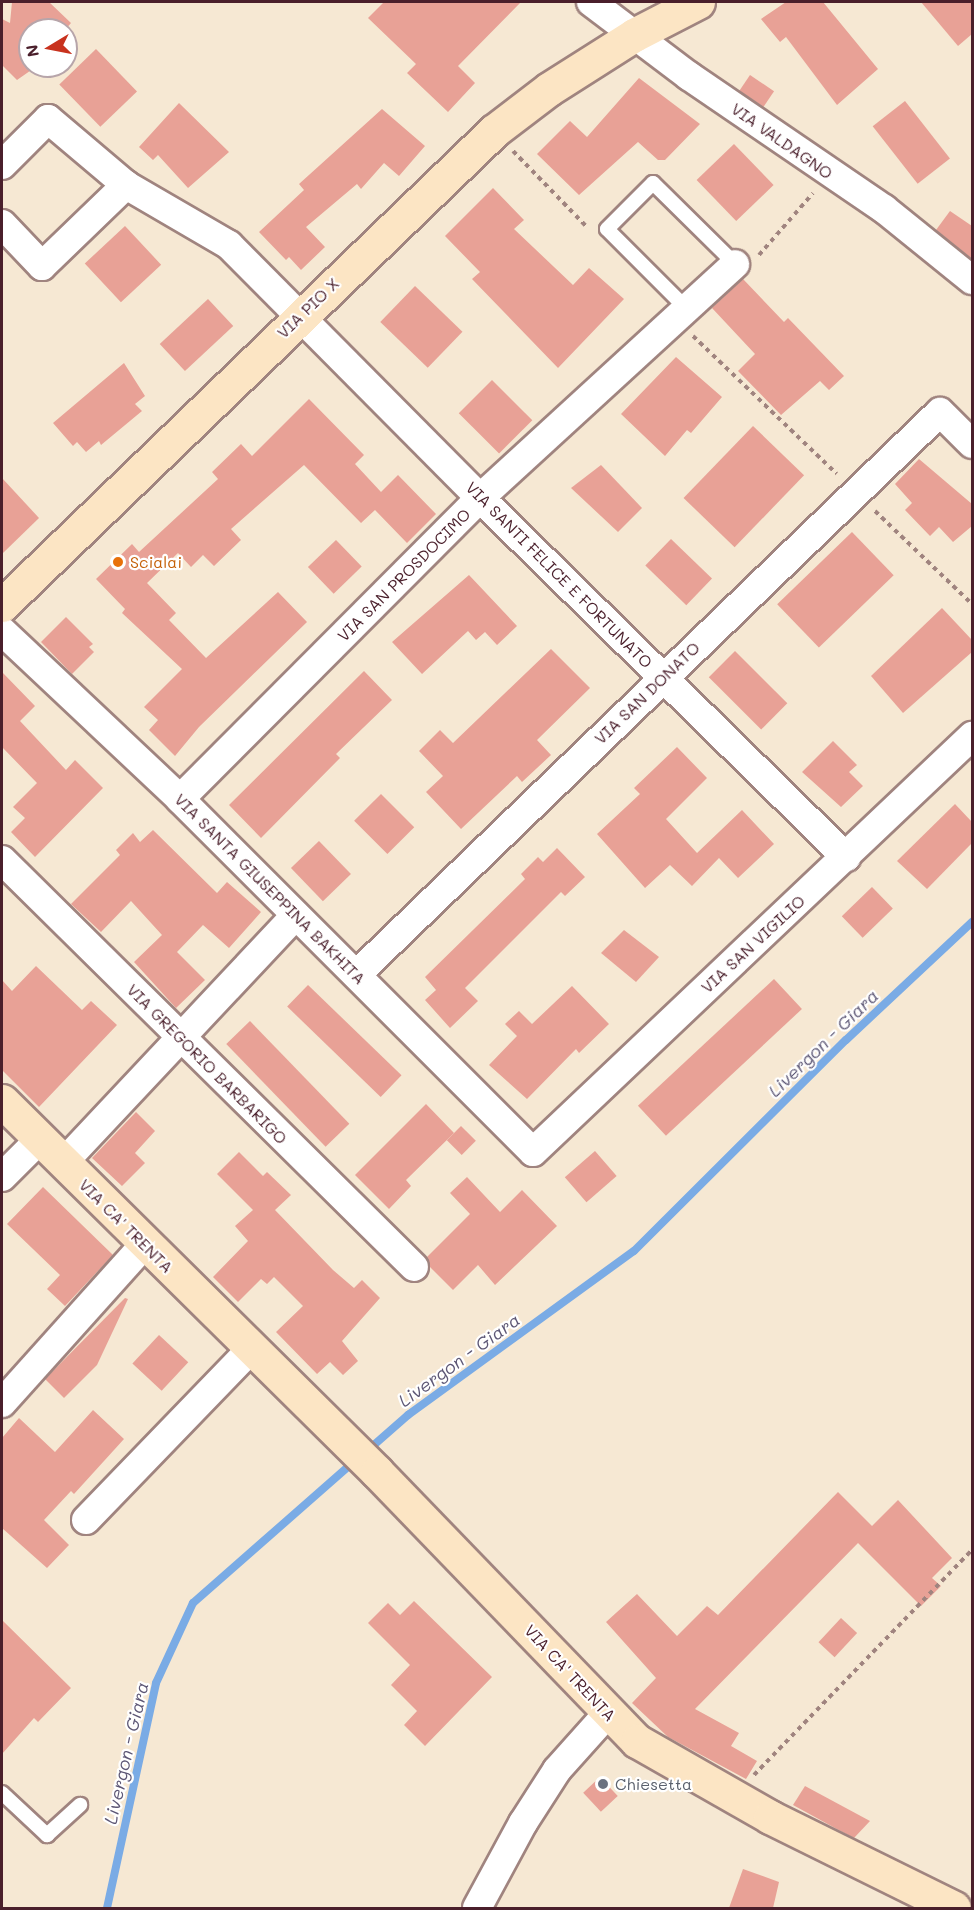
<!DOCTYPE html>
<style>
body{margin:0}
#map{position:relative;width:974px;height:1910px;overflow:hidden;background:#f6e8d3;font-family:Mali,sans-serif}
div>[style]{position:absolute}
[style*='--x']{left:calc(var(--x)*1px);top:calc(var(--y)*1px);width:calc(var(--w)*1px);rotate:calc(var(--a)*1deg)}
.stream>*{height:8px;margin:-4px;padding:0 4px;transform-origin:4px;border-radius:4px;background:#7aabe5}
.building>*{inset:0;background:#e8a196;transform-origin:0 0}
.path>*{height:4px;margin-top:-2px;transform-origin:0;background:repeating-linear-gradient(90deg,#a0847f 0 4.5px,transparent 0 9px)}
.roads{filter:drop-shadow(2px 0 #a0847f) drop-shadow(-2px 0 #a0847f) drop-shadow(0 2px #a0847f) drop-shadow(0 -2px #a0847f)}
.lane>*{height:14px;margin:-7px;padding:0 7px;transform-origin:7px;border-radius:7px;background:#fff}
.street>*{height:28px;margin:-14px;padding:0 14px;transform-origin:14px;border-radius:14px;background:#fff}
.secondary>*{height:33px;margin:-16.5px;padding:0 16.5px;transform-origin:16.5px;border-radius:16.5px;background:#fce5c4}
.dots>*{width:16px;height:16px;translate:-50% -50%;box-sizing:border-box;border:3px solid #fff;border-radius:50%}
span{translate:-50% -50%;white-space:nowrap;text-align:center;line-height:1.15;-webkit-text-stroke:4.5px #fff;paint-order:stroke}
.street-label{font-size:16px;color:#4a1f2b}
.food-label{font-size:16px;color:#c56008}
.left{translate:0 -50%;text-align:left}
.worship-label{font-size:16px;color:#5b616d}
.water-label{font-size:18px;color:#5d5775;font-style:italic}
.frame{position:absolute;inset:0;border:3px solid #4a1f2b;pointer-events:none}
.north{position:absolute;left:18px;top:18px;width:60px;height:60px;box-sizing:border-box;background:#fff;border:2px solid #b7a5aa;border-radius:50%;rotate:260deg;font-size:16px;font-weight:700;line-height:24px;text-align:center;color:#4a1f2b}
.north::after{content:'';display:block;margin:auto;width:21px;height:27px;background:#c8321e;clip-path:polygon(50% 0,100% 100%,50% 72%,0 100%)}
</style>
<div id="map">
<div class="stream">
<div style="--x:367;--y:1451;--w:55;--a:-41.3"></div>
<div style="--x:408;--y:1415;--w:279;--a:-36"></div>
<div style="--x:634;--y:1251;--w:299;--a:-44.9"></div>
<div style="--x:846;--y:1040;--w:173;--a:-43.1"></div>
<div style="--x:107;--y:1908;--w:230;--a:-77.7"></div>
<div style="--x:156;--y:1683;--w:88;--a:-65.2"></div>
<div style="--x:193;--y:1603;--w:217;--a:-41.3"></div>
</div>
<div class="building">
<div style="clip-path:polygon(12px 2px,49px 2px,71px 23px,65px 30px,30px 30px,30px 66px,37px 66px,17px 80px,2px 65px,2px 19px,10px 23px)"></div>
<div style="clip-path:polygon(384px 2px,521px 2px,458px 66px,475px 83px,448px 112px,407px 73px,416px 64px,368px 18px)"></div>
<div style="clip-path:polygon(786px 2px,823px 2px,878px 69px,837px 105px,786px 37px,780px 42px,761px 19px)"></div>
<div style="clip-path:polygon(921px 2px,972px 2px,972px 34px,958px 46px)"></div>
<div style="left:96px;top:49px;width:59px;height:51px;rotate:46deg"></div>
<div style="left:750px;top:75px;width:29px;height:19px;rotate:34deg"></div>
<div style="clip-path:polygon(639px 78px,700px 124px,665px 160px,658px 160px,638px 142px,579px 195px,537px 154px,570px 121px,587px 137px)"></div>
<div style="left:905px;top:101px;width:73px;height:41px;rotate:52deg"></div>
<div style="clip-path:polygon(179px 103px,229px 152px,188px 188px,158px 155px,153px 160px,139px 147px)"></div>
<div style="clip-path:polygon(382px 109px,425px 146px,399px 176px,384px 163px,361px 189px,357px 184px,306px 227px,325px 247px,301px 270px,289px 257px,286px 260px,259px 232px,304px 190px,299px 184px)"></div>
<div style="left:734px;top:144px;width:57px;height:52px;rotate:46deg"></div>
<div style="clip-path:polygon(493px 188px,524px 220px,514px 229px,573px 285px,589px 268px,624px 299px,558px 368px,472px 279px,480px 272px,445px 236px)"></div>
<div style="clip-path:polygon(950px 211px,972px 226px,972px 259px,936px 230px)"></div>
<div style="left:125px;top:226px;width:53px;height:55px;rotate:47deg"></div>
<div style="clip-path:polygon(743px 279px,784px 322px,788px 318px,844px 376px,829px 390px,820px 381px,781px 415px,738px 371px,755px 354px,712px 308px)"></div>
<div style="left:415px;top:286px;width:66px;height:50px;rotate:44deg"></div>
<div style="left:208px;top:299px;width:37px;height:66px;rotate:47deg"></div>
<div style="clip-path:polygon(676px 357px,722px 397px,691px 433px,687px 430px,665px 456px,621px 414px)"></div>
<div style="clip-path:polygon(124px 363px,145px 396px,135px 404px,142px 411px,101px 445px,99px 441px,86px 452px,77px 442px,73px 446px,53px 423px)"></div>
<div style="left:492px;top:380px;width:57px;height:47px;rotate:45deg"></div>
<div style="clip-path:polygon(309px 399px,364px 455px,355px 464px,381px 492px,398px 475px,436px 514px,407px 543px,375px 510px,361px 523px,304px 465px,231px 529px,241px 540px,214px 566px,203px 555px,191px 567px,178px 553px,147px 583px,176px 613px,169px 620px,206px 658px,278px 592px,307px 622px,199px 727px,175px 756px,149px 730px,158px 720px,144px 707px,182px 669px,122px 613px,125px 609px,96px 579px,132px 544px,139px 552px,218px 479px,212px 472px,241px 444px,252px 456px)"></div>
<div style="left:753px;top:426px;width:71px;height:100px;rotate:44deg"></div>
<div style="clip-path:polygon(919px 459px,972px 504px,972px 526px,953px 542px,939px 527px,930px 536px,905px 510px,912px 503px,895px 484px)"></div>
<div style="clip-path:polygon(601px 465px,642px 508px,618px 532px,571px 488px)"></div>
<div style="clip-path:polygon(2px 478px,39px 518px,2px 554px)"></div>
<div style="left:852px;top:532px;width:60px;height:104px;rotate:46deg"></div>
<div style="left:671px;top:539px;width:57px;height:37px;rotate:44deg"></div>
<div style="left:336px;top:540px;width:37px;height:39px;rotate:46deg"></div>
<div style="clip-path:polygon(469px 575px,517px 626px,497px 645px,485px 632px,476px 640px,468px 631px,422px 674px,392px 642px)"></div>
<div style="clip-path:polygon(942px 608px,972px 640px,972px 652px,903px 713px,871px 676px)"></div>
<div style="clip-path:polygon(66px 617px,93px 644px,89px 647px,94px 652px,72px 674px,41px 642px)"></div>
<div style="clip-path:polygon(551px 649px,590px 688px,537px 740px,551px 755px,522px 782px,517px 776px,461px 829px,426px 792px,443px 776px,419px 751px,440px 730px,453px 743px)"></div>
<div style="left:735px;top:651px;width:74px;height:37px;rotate:45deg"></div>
<div style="clip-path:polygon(364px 671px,392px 700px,336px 754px,340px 758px,261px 838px,229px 805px)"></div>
<div style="clip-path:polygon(2px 672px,35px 706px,20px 721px,66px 770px,75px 760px,103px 788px,35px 857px,11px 832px,25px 818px,13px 807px,37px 783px,2px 747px)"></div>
<div style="clip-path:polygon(833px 741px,857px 765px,849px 772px,863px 786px,841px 807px,802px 772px)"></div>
<div style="clip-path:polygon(677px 747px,707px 778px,666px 819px,697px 853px,742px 810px,774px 844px,738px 878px,719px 858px,692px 886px,670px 865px,645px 888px,597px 834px,640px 794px,634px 788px)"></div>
<div style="left:381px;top:794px;width:47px;height:38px;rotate:45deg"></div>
<div style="clip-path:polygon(955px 804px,972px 822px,972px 843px,927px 889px,897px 861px)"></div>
<div style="clip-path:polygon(153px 830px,217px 893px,227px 882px,261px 912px,229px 948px,203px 925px,177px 952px,205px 980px,176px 1008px,134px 962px,162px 935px,131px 901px,101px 932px,71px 904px,120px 855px,116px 850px,133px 833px,140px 842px)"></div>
<div style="left:319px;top:841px;width:46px;height:39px;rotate:46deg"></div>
<div style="clip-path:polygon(557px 848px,585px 877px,565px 896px,561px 892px,465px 988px,478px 1001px,450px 1028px,425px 1000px,436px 990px,425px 977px,525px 879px,521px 874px,538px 857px,543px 862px)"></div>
<div style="left:872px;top:887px;width:30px;height:42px;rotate:46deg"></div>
<div style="clip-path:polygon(624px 930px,659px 957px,636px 982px,601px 953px)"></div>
<div style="clip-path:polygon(36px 966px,82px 1010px,91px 1001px,117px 1025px,39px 1107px,2px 1070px,2px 980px,12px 991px)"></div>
<div style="left:774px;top:979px;width:41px;height:186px;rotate:47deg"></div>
<div style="left:308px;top:985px;width:130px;height:30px;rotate:44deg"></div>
<div style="clip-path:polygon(572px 986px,609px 1024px,579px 1053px,576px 1049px,527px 1099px,489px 1065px,517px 1036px,505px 1024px,519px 1011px,532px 1024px)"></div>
<div style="left:250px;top:1021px;width:143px;height:33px;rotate:46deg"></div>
<div style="clip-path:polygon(426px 1104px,454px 1133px,406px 1180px,411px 1186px,389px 1209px,355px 1175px)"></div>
<div style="clip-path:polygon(136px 1112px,155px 1131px,135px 1153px,145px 1163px,122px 1186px,92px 1158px)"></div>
<div style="left:461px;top:1126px;width:21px;height:20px;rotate:45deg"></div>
<div style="left:595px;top:1151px;width:33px;height:40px;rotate:49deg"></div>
<div style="clip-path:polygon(239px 1152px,263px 1176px,267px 1172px,291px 1195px,275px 1210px,333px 1270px,354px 1288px,362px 1280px,380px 1298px,342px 1341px,358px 1361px,343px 1375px,330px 1362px,317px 1374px,276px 1332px,303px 1306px,274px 1277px,267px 1284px,261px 1279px,238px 1302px,213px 1277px,248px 1241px,235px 1226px,253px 1210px,217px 1174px)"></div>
<div style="clip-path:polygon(467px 1177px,500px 1212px,522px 1190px,557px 1226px,495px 1285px,478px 1265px,453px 1290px,430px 1267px,427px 1257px,470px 1214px,450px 1193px)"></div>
<div style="clip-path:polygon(43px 1187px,113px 1255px,65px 1306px,47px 1289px,60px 1275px,7px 1224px)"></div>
<div style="clip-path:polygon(125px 1298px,128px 1299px,97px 1365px,64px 1398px,45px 1379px)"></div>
<div style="left:159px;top:1335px;width:40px;height:39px;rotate:43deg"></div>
<div style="clip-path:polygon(93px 1410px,124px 1439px,74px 1494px,71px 1491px,44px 1520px,69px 1545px,47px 1568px,2px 1528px,2px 1438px,19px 1418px,55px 1452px)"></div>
<div style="clip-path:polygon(838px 1492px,872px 1526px,898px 1500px,952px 1558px,932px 1578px,941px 1586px,921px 1606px,858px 1543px,695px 1709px,739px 1733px,731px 1746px,757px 1761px,746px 1779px,668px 1737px,632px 1703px,656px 1678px,606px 1622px,637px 1594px,677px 1636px,707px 1606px,718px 1615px)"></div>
<div style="clip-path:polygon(414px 1601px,492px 1677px,425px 1746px,404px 1725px,417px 1711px,391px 1685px,410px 1665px,368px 1623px,388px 1603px,400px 1615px)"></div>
<div style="left:841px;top:1618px;width:22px;height:33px;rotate:43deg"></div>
<div style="clip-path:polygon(2px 1620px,71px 1688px,38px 1722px,34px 1718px,2px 1754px)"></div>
<div style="left:600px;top:1777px;width:26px;height:23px;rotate:47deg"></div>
<div style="clip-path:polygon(805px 1786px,870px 1821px,854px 1838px,835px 1828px,793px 1805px)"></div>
<div style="clip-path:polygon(743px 1869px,779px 1882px,773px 1908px,729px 1908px)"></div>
</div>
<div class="path">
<div style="--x:513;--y:151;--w:106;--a:45.8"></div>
<div style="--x:759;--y:255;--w:82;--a:-48.9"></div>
<div style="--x:693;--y:336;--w:199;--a:43.8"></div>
<div style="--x:875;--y:511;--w:134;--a:43.8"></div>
<div style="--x:754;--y:1775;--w:313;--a:-45.9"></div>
</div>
<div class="roads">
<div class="lane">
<div style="--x:687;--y:309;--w:113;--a:-135"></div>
<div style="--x:607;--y:229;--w:65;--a:-45"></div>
<div style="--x:653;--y:183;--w:115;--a:44.6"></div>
<div style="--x:2;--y:1793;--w:62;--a:43"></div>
<div style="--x:47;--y:1835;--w:45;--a:-42.3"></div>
</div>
<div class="street">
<div style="--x:591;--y:2;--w:123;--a:37.1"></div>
<div style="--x:689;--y:76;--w:236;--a:34.3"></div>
<div style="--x:884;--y:209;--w:113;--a:38.9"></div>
<div style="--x:2;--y:165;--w:65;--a:-45"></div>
<div style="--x:48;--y:119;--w:102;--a:40.2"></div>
<div style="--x:126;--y:185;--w:119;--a:30.2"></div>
<div style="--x:229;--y:245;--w:356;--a:45.2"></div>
<div style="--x:480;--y:498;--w:513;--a:44.45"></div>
<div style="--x:2;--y:224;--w:58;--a:46.4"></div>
<div style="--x:42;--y:266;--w:117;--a:-44"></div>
<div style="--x:2;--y:631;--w:245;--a:43.3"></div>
<div style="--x:180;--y:799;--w:499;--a:45"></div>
<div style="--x:533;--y:1152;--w:605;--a:-43.46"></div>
<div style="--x:180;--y:799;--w:425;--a:-45.1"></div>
<div style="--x:480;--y:498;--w:346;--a:-42.5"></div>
<div style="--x:2;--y:860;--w:579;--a:44.65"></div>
<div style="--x:356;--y:975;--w:811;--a:-43.95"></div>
<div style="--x:940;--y:412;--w:45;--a:45"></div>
<div style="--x:63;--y:1163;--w:340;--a:-46.8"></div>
<div style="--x:2;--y:1177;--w:52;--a:-45"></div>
<div style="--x:2;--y:1403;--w:212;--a:-48.1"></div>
<div style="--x:86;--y:1520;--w:238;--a:-46"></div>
<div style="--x:477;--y:1908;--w:97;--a:-61.6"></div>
<div style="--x:523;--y:1823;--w:63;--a:-57.3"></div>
<div style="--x:557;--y:1770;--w:75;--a:-48.2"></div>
</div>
<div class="secondary">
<div style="--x:2;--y:605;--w:683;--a:-43.93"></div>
<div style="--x:494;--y:131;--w:69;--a:-37.4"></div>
<div style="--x:549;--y:89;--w:101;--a:-32.4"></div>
<div style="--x:634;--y:35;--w:72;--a:-27.3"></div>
<div style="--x:2;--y:1101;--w:528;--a:44.69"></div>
<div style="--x:377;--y:1472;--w:374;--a:46"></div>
<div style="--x:637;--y:1741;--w:153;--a:29.7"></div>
<div style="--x:770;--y:1817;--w:205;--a:26.3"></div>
</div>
</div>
<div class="dots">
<div style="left:118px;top:562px;background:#e8710a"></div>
<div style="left:603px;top:1784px;background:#6b7280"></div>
</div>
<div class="street-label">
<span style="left:782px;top:141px;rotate:35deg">VIA VALDAGNO</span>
<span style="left:308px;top:308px;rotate:-44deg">VIA PIO X</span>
<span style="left:404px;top:575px;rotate:-45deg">VIA SAN PROSDOCIMO</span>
<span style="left:559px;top:575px;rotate:45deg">VIA SANTI FELICE E FORTUNATO</span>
<span style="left:647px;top:693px;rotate:-44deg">VIA SAN DONATO</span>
<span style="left:270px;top:889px;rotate:45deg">VIA SANTA GIUSEPPINA BAKHITA</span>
<span style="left:753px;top:944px;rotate:-43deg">VIA SAN VIGILIO</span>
<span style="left:207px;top:1064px;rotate:45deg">VIA GREGORIO BARBARIGO</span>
<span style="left:126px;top:1226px;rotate:45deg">VIA CA' TRENTA</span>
<span style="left:570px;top:1673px;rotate:47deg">VIA CA' TRENTA</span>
</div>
<div class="food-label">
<span class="left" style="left:130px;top:562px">Scialai</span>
</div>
<div class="worship-label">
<span class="left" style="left:615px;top:1784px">Chiesetta</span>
</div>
<div class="water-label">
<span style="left:823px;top:1043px;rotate:-44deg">Livergon - Giara</span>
<span style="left:459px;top:1360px;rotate:-36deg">Livergon - Giara</span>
<span style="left:126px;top:1753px;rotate:-77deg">Livergon - Giara</span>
</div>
<div class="frame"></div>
<div class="north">N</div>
</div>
